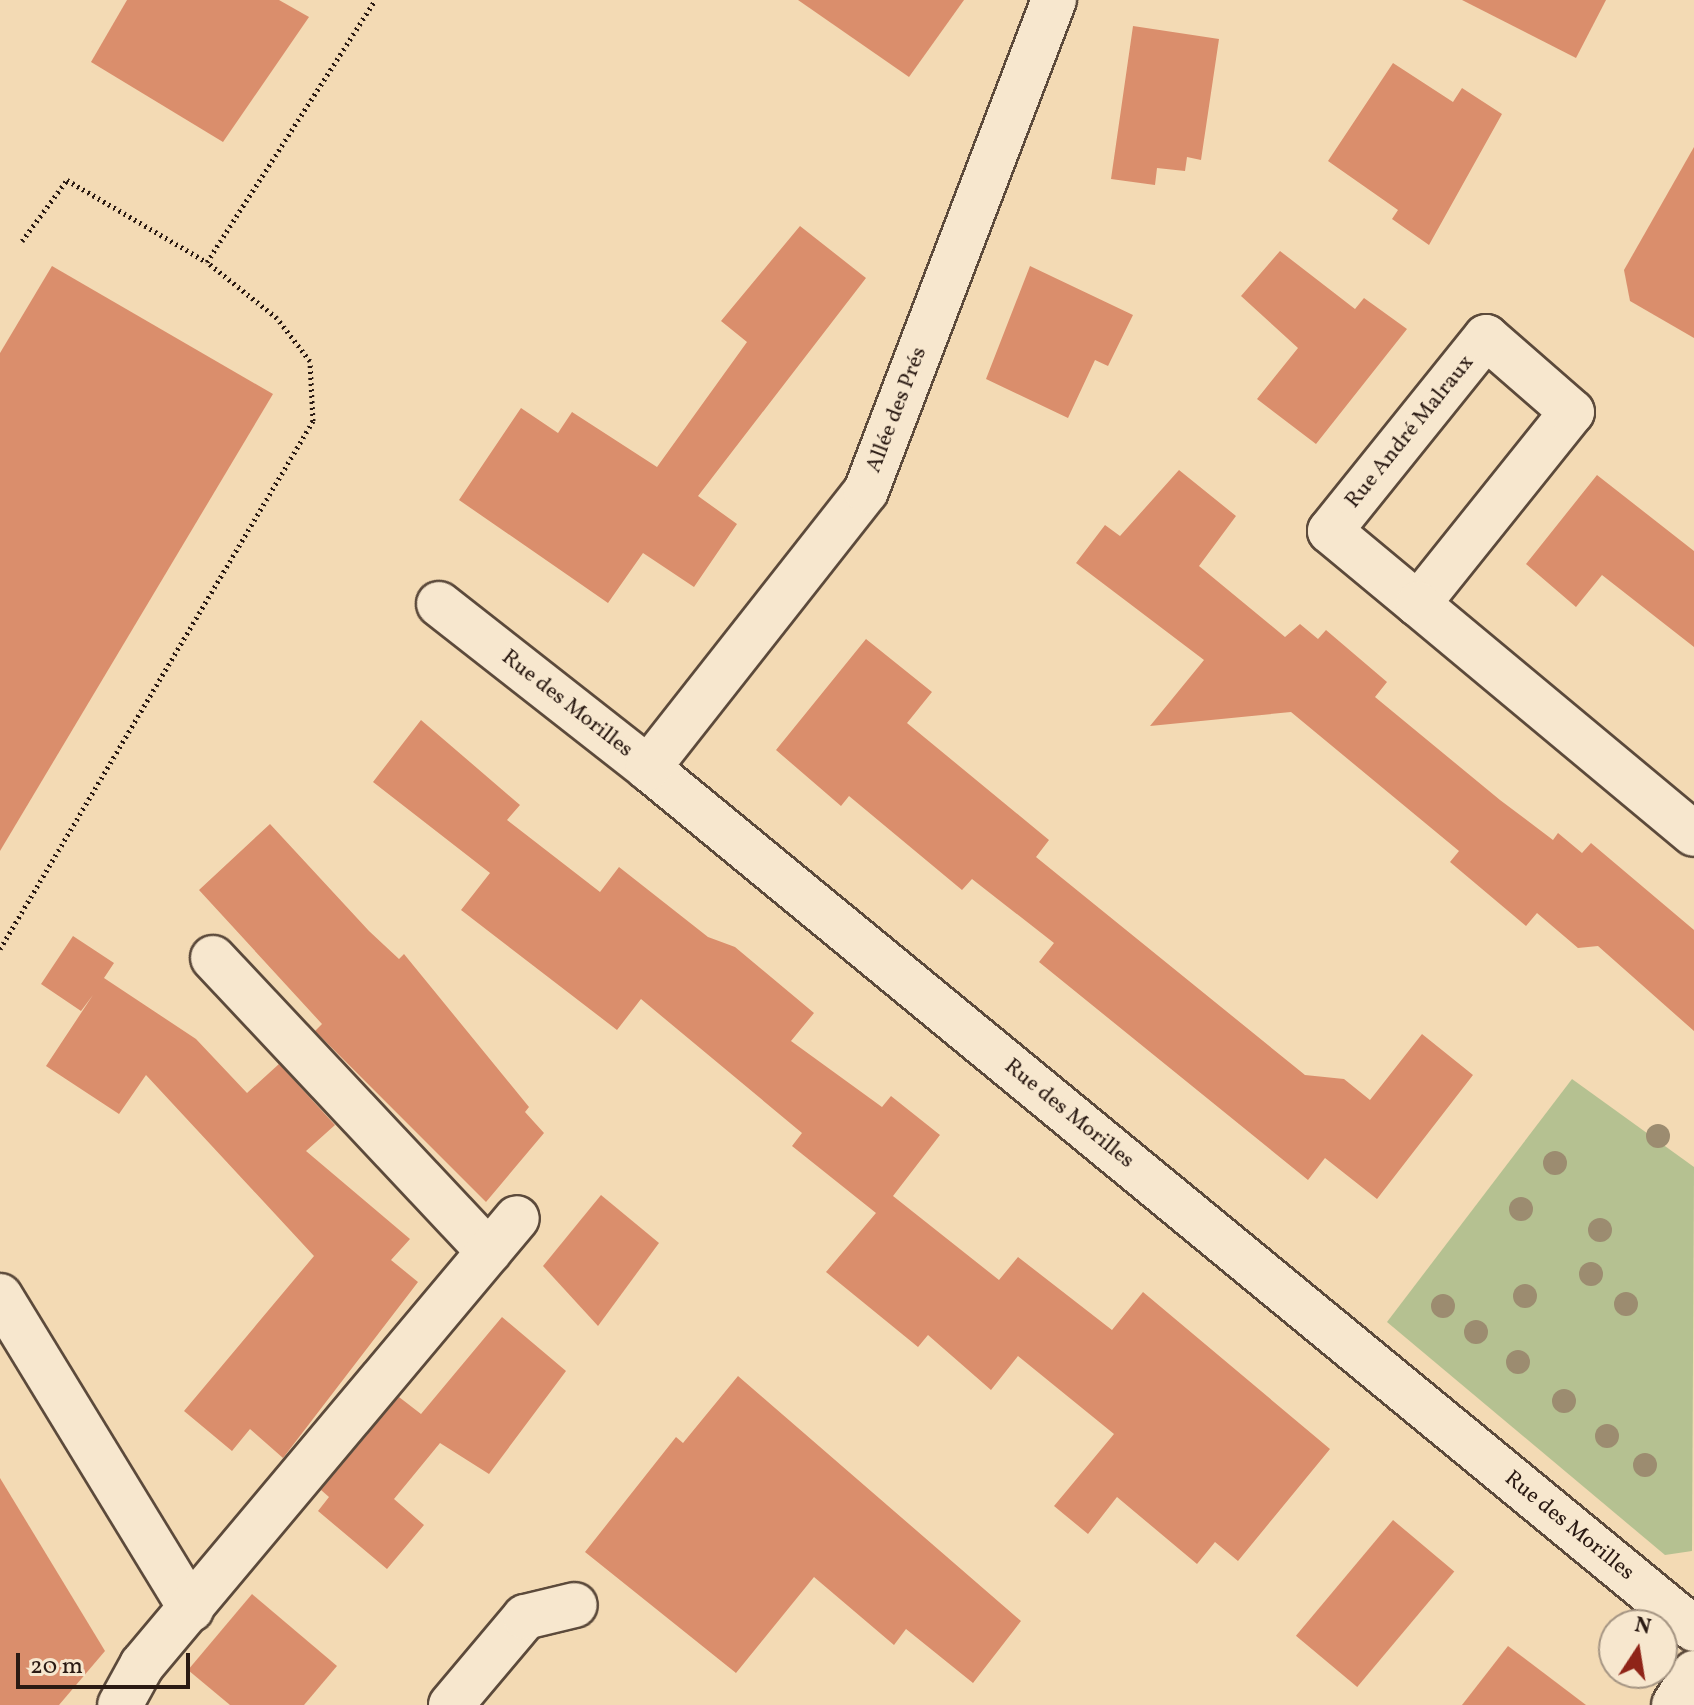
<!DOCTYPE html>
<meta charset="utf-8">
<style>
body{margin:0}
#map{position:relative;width:1694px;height:1705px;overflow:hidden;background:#f3dab4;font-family:Vollkorn,serif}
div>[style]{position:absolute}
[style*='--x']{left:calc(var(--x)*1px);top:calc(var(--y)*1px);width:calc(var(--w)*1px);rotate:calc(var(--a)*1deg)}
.green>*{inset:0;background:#b5c191}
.building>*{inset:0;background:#da8e6c;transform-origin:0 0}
.path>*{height:5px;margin-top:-2.5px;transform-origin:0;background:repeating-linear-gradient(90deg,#2a1a13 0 2px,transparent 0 6px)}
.roads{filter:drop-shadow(2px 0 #5c4a3b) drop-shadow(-2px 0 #5c4a3b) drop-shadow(0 2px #5c4a3b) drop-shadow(0 -2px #5c4a3b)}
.minor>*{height:44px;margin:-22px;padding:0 22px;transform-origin:22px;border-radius:22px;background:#f7e7ce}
.trees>*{width:24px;height:24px;margin:-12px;border-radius:50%;background:#9c8c70}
span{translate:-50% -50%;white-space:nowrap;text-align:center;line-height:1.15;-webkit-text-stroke:7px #f7e7ce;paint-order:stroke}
.street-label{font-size:22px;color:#2a1a13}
.north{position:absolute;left:1598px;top:1609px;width:80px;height:80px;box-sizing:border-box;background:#f7e7ce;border:2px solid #a59583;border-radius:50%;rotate:12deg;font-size:22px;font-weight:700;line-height:32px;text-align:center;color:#2a1a13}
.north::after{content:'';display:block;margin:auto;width:28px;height:36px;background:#8f2418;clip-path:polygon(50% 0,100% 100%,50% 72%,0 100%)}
.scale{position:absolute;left:16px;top:1653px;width:174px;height:36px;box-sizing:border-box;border:4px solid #2a1a13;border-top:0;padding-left:10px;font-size:24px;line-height:28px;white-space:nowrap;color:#2a1a13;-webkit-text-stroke:6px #f7e7ce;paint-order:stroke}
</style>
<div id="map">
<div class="green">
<div style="clip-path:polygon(1572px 1079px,1694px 1167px,1692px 1551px,1665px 1555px,1387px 1322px)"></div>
</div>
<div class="building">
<div style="clip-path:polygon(127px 0,279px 0,309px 17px,223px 142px,91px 62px)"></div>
<div style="clip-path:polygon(798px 0,964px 0,909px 77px)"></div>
<div style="clip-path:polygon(1462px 0,1606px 0,1576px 58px)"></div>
<div style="clip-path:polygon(1133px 26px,1219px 39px,1201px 160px,1187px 157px,1185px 171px,1157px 168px,1155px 185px,1111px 179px)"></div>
<div style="clip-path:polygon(1393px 63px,1453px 102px,1462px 88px,1502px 114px,1429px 245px,1392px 219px,1398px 210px,1328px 161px)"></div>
<div style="clip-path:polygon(1694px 147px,1694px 338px,1630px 301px,1624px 270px)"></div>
<div style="clip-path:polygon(800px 226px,866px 278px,698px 496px,737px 524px,694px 587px,643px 553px,608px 603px,459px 500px,521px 408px,558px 433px,572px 412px,657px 467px,747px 342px,721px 321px)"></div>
<div style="clip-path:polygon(1280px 251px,1355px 309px,1364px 298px,1407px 329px,1316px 444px,1257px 399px,1298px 348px,1241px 296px)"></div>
<div style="clip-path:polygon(52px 266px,273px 394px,0 851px,0 353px)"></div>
<div style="clip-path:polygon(1030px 266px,1133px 315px,1108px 366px,1095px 360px,1068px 418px,986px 379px)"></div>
<div style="clip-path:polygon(1179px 470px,1236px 516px,1199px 566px,1285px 637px,1300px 624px,1318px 639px,1326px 630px,1387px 682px,1375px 697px,1500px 800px,1553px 840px,1558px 833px,1582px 853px,1591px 843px,1694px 930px,1694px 1031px,1598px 946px,1578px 948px,1537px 913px,1526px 926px,1450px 862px,1459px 851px,1291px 712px,1150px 726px,1204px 660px,1076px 563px,1105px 525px,1120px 536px)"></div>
<div style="clip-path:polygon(1597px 475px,1694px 551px,1694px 647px,1602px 575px,1576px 607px,1526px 564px)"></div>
<div style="clip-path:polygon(866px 639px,932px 692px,907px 723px,1049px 840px,1036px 857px,1305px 1075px,1344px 1079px,1370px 1100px,1422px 1034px,1473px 1075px,1377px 1199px,1325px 1158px,1308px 1180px,1039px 962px,1054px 943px,972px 879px,962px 890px,849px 796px,841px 806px,776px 750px)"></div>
<div style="clip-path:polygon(421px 720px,520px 805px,507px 820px,600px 892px,619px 867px,708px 937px,735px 947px,814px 1013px,791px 1041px,882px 1107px,891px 1096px,940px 1135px,893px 1196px,999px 1280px,1018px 1257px,1112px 1330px,1143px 1292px,1330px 1449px,1238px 1561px,1215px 1542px,1197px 1564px,1117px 1497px,1088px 1534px,1054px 1506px,1114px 1434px,1018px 1356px,991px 1390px,928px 1335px,918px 1347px,826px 1272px,876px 1213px,792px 1146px,802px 1133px,641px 999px,617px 1030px,461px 910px,490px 873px,373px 782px)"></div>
<div style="clip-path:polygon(270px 824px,369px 931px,399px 959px,404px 954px,529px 1107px,525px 1112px,544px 1133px,486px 1202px,315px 1031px,322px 1024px,199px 890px)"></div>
<div style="clip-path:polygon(73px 936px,114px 963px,104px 978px,196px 1039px,247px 1093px,279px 1064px,335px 1125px,306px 1151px,410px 1239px,391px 1260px,418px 1282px,283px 1458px,250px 1429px,232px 1451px,184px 1411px,314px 1256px,146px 1075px,119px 1114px,46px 1066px,93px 995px,81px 1011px,41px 984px)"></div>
<div style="clip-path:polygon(601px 1195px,659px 1243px,598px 1326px,543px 1266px)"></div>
<div style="clip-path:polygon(502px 1317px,566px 1371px,489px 1474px,440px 1443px,394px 1499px,424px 1525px,387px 1569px,318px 1511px,329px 1497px,321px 1490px,399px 1397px,421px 1414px)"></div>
<div style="clip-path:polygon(738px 1376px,1021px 1621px,973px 1683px,906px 1629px,894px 1645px,814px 1577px,736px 1673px,585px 1552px,676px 1437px,683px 1443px)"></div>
<div style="clip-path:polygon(0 1478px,105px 1651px,59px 1705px,0 1705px)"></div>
<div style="left:1393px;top:1520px;width:80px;height:151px;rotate:40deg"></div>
<div style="clip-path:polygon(252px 1594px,337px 1666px,304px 1705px,230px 1705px,188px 1670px)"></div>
<div style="clip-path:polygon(1508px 1646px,1586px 1705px,1462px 1705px)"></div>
</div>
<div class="path">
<div style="--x:22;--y:241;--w:76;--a:-53.6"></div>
<div style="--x:67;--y:180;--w:162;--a:30.4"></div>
<div style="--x:0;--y:949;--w:614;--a:-59.34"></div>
<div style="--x:313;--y:421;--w:60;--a:-92.9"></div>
<div style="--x:310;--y:361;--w:54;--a:-127.5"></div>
<div style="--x:277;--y:318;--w:90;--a:-141.3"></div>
<div style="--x:207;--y:262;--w:311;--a:-57.3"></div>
</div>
<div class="roads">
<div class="minor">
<div style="--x:439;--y:604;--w:266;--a:38.1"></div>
<div style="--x:648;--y:768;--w:1355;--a:39.46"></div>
<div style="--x:1418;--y:604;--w:246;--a:-51.3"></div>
<div style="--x:1572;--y:412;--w:114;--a:-138.9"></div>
<div style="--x:1486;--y:337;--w:249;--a:128.8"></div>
<div style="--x:1330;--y:531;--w:114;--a:39.7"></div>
<div style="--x:1418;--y:604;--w:359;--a:39.8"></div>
<div style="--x:648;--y:768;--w:352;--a:-51.8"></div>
<div style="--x:866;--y:491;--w:526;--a:-69.05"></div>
<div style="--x:213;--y:958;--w:403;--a:46.8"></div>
<div style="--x:0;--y:1296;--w:367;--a:58.6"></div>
<div style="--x:120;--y:1705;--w:46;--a:-61.2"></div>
<div style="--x:142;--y:1665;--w:583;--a:-50.01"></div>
<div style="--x:451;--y:1705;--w:115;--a:-49.9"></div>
<div style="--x:525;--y:1617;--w:51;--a:-13.5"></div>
<div style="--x:1674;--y:1705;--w:38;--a:-58"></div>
</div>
</div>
<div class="trees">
<div style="left:1658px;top:1136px"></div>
<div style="left:1555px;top:1163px"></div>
<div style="left:1521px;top:1209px"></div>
<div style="left:1600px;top:1230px"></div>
<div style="left:1591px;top:1274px"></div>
<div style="left:1525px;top:1296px"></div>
<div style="left:1626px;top:1304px"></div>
<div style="left:1443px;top:1306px"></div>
<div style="left:1476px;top:1332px"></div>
<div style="left:1518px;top:1362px"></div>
<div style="left:1564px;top:1401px"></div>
<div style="left:1607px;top:1436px"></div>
<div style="left:1645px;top:1465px"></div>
</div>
<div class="street-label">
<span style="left:897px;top:410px;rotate:-69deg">Allée des Prés</span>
<span style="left:1410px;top:432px;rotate:-51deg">Rue André Malraux</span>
<span style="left:567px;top:704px;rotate:38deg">Rue des Morilles</span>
<span style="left:1069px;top:1114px;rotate:39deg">Rue des Morilles</span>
<span style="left:1569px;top:1526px;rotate:39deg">Rue des Morilles</span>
</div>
<div class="north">N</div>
<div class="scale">20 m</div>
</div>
